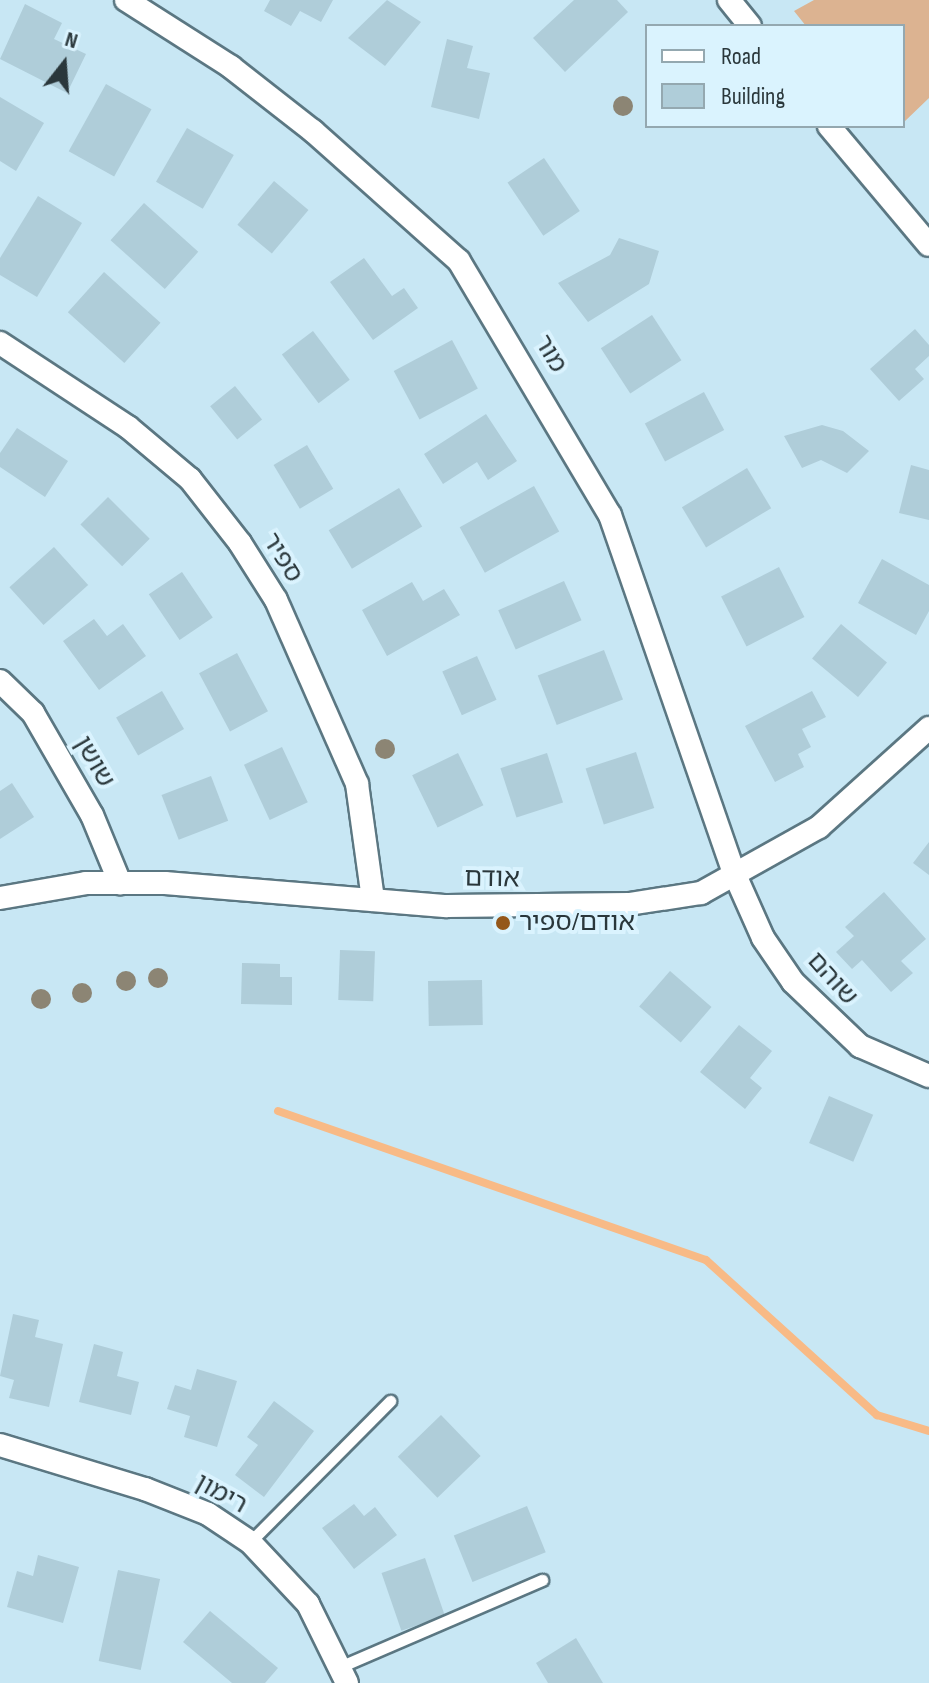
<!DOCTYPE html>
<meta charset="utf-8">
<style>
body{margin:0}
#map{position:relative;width:929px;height:1683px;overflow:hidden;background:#c8e7f4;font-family:"Sofia Sans Condensed","Noto Sans Hebrew",sans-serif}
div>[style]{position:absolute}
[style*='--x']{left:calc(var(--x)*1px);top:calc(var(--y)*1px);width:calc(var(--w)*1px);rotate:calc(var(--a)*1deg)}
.green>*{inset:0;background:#dcb391}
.stream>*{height:8px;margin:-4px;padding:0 4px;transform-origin:4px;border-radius:4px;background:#f8ba86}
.building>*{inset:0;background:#afcdd9;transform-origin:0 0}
.roads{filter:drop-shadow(2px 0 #5b7782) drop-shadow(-2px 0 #5b7782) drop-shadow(0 2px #5b7782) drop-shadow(0 -2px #5b7782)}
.service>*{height:11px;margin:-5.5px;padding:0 5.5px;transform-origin:5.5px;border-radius:5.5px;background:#fff}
.minor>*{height:22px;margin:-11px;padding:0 11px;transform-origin:11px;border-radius:11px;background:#fff}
.trees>*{width:20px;height:20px;margin:-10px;border-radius:50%;background:#8c8574}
.dots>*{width:22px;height:22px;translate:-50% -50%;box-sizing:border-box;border:4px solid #daf3fe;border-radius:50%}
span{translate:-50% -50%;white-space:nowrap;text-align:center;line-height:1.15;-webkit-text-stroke:8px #daf3fe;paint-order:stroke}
.street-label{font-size:26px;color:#2a373b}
.poi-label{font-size:26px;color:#2a373b}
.left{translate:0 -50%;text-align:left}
.legend{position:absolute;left:645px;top:24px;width:260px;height:104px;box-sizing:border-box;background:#daf3fe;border:2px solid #94a8b0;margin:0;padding:10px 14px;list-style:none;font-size:24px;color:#2a373b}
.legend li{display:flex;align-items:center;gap:16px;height:40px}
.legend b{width:40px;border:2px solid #94a8b0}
.north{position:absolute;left:24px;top:24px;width:80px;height:80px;-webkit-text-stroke:6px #daf3fe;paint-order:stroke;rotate:17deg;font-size:22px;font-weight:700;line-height:32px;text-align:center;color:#2a373b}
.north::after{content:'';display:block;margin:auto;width:28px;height:36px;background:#2a373b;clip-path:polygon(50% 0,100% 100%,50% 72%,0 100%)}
</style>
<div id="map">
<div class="green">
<div style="clip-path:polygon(814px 0,929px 0,929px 98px,903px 123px,903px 26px,806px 26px,794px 11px)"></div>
</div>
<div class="stream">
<div style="--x:278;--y:1111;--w:453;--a:19.2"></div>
<div style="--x:706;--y:1260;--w:231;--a:42.2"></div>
<div style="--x:877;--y:1415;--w:54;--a:17.1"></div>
</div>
<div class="building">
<div style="clip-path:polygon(270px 0,333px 0,321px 22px,300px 11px,291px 26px,264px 11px)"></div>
<div style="clip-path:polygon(387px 0,421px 22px,385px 66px,348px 38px)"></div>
<div style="clip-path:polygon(574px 0,617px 0,628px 12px,565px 72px,533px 38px)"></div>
<div style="clip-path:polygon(25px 4px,62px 23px,54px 39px,86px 54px,67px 93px,0 59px)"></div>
<div style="clip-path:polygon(447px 39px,473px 46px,467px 68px,490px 73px,479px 119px,431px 107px)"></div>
<div style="left:106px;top:84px;width:52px;height:77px;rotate:29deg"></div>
<div style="clip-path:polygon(0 97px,44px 123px,16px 171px,0 161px)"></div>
<div style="left:187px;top:128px;width:54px;height:62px;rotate:30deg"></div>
<div style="left:544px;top:158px;width:64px;height:44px;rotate:56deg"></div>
<div style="left:274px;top:181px;width:45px;height:57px;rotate:40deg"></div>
<div style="clip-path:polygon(38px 196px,82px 223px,37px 297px,0 275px,0 258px)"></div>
<div style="left:144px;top:203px;width:73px;height:50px;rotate:42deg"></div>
<div style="clip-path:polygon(619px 238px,659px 251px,649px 284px,588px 322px,558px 283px,610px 255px)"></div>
<div style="clip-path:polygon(364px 258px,392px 296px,404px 288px,418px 308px,373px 340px,330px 282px)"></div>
<div style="left:104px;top:272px;width:76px;height:54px;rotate:42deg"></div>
<div style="left:652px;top:315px;width:54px;height:61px;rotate:57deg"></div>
<div style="clip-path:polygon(915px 329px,929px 345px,929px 356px,915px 369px,924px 379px,899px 401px,870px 369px)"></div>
<div style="left:313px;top:331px;width:61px;height:39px;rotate:53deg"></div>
<div style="left:452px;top:340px;width:55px;height:66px;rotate:62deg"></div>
<div style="left:235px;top:386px;width:43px;height:32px;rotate:51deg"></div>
<div style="left:704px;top:392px;width:43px;height:67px;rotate:62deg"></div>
<div style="clip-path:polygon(486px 414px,517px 461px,488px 480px,477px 462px,443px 484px,424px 454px)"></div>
<div style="clip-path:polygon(822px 425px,843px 431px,869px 451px,847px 473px,821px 460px,802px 468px,784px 436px)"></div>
<div style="clip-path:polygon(17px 428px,68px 461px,45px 497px,0 467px,0 453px)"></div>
<div style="left:307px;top:445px;width:51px;height:39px;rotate:59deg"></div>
<div style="clip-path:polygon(911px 465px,929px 470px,929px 520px,899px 513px)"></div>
<div style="left:747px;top:468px;width:47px;height:76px;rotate:59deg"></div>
<div style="left:534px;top:486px;width:52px;height:85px;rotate:61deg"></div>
<div style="left:399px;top:488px;width:45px;height:82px;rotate:59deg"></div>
<div style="left:108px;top:497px;width:59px;height:39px;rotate:45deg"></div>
<div style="left:54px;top:547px;width:51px;height:60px;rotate:48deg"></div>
<div style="clip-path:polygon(882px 559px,929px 585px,929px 611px,916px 635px,858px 603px)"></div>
<div style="left:779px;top:567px;width:56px;height:65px;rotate:63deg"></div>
<div style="left:182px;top:572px;width:55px;height:40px;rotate:56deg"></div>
<div style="left:564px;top:581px;width:43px;height:72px;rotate:66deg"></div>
<div style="clip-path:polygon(412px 582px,423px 601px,444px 589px,460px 615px,387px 656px,362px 610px)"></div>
<div style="clip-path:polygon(94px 619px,107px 636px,123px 624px,146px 656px,99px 690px,63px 641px)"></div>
<div style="left:841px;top:624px;width:60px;height:45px;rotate:40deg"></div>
<div style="left:604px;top:650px;width:53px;height:71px;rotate:69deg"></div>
<div style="left:237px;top:653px;width:66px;height:43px;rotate:62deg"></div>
<div style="left:477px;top:656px;width:48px;height:38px;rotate:66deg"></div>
<div style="left:162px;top:691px;width:44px;height:53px;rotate:60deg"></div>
<div style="clip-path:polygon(812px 691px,826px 717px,802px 729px,811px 747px,798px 754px,804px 767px,775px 782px,745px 726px)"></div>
<div style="left:282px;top:747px;width:61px;height:42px;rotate:65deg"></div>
<div style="left:636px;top:752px;width:59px;height:53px;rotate:72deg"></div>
<div style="left:458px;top:753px;width:58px;height:51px;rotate:64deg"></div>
<div style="left:547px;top:753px;width:52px;height:49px;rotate:72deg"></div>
<div style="left:211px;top:776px;width:48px;height:53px;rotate:69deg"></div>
<div style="clip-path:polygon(12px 783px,34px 817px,0 839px,0 791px)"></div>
<div style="clip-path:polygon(929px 842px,929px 875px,913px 863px)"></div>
<div style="clip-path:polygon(884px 892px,926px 939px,901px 961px,913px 973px,891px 992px,862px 960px,852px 969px,836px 952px,854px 936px,845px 927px)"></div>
<div style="left:340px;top:950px;width:35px;height:50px;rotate:2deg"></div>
<div style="clip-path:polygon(242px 963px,280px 964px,280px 977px,292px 977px,292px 1005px,241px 1004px)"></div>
<div style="left:670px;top:971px;width:55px;height:47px;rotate:41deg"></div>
<div style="left:482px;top:980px;width:45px;height:54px;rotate:89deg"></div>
<div style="clip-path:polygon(739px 1025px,772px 1051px,750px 1078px,762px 1088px,745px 1109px,700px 1072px)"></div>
<div style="left:829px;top:1096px;width:48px;height:51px;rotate:23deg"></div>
<div style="clip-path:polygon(13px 1314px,39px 1320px,35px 1337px,63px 1344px,49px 1407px,9px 1398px,14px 1380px,0 1376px)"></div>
<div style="clip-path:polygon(94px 1344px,123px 1352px,117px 1376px,139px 1382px,131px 1415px,79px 1402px)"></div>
<div style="clip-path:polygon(197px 1369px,237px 1381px,217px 1447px,184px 1437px,190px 1416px,167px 1409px,175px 1385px,191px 1390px)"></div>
<div style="clip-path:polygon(274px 1401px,314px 1431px,264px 1497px,235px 1475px,258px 1445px,247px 1437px)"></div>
<div style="left:441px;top:1415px;width:57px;height:60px;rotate:46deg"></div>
<div style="clip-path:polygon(354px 1504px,364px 1516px,375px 1507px,397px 1535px,354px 1569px,322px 1528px)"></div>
<div style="left:527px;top:1506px;width:50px;height:79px;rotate:68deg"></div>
<div style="clip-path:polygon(38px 1555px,79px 1567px,63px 1623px,7px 1607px,17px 1571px,33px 1576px)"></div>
<div style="left:425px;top:1558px;width:61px;height:46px;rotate:71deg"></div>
<div style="left:118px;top:1570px;width:43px;height:93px;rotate:12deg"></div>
<div style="clip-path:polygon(210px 1611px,278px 1668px,265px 1683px,232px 1683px,183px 1642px)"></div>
<div style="clip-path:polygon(576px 1638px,603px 1683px,548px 1683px,536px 1663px)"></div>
</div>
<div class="roads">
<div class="service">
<div style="--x:250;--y:1542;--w:199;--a:-45.2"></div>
<div style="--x:342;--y:1666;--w:218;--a:-23.3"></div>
</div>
<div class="minor">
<div style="--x:126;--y:0;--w:125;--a:32.5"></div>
<div style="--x:231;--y:67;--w:104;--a:38"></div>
<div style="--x:313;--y:131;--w:195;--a:41.7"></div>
<div style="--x:459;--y:261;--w:295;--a:59.3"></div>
<div style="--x:610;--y:515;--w:381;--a:70.9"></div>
<div style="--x:735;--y:875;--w:69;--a:66"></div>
<div style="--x:763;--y:938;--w:53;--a:55.7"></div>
<div style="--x:793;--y:982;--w:93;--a:43.7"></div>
<div style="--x:860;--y:1046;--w:75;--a:23.5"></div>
<div style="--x:729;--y:0;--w:33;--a:51"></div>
<div style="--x:829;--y:126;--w:155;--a:50"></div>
<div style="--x:0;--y:343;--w:153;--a:33.3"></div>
<div style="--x:128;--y:427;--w:81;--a:40"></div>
<div style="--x:190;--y:479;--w:81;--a:52"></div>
<div style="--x:240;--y:543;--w:67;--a:57.7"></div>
<div style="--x:276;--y:600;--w:201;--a:66.2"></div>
<div style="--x:357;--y:784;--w:117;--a:82.1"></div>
<div style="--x:0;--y:681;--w:46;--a:44.1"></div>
<div style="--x:33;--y:713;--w:118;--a:60"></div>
<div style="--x:92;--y:815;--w:74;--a:67.6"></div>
<div style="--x:0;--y:898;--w:87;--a:-9.9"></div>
<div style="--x:86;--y:883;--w:79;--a:0"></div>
<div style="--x:165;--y:883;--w:283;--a:4.7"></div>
<div style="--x:447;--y:906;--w:182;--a:-0.6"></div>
<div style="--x:629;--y:904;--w:73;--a:-8.7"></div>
<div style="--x:701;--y:893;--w:135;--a:-29.2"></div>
<div style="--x:819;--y:827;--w:148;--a:-42"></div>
<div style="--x:0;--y:1445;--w:152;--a:16.9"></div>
<div style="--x:145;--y:1489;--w:68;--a:21.6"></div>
<div style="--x:208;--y:1514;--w:50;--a:33.7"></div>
<div style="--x:250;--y:1542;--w:85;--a:46.9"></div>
<div style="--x:308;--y:1604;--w:88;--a:63.7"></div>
</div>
</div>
<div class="trees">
<div style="left:623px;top:106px"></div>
<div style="left:385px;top:749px"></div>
<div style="left:158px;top:978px"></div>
<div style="left:126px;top:981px"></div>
<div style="left:82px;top:993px"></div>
<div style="left:41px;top:999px"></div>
</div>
<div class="dots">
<div style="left:503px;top:923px;background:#94571a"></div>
</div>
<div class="street-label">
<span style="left:550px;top:354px;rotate:59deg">מור</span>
<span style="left:282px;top:558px;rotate:58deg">ספיר</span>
<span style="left:94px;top:762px;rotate:60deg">שושן</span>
<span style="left:492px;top:879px;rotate:1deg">אודם</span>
<span style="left:832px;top:979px;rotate:48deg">שוהם</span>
<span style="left:221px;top:1494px;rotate:29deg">רימון</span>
</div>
<div class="poi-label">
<span class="left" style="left:519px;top:923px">אודם/ספיר</span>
</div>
<ul class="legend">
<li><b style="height:10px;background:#fff"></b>Road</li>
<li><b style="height:22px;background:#afcdd9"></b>Building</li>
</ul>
<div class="north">N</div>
</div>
